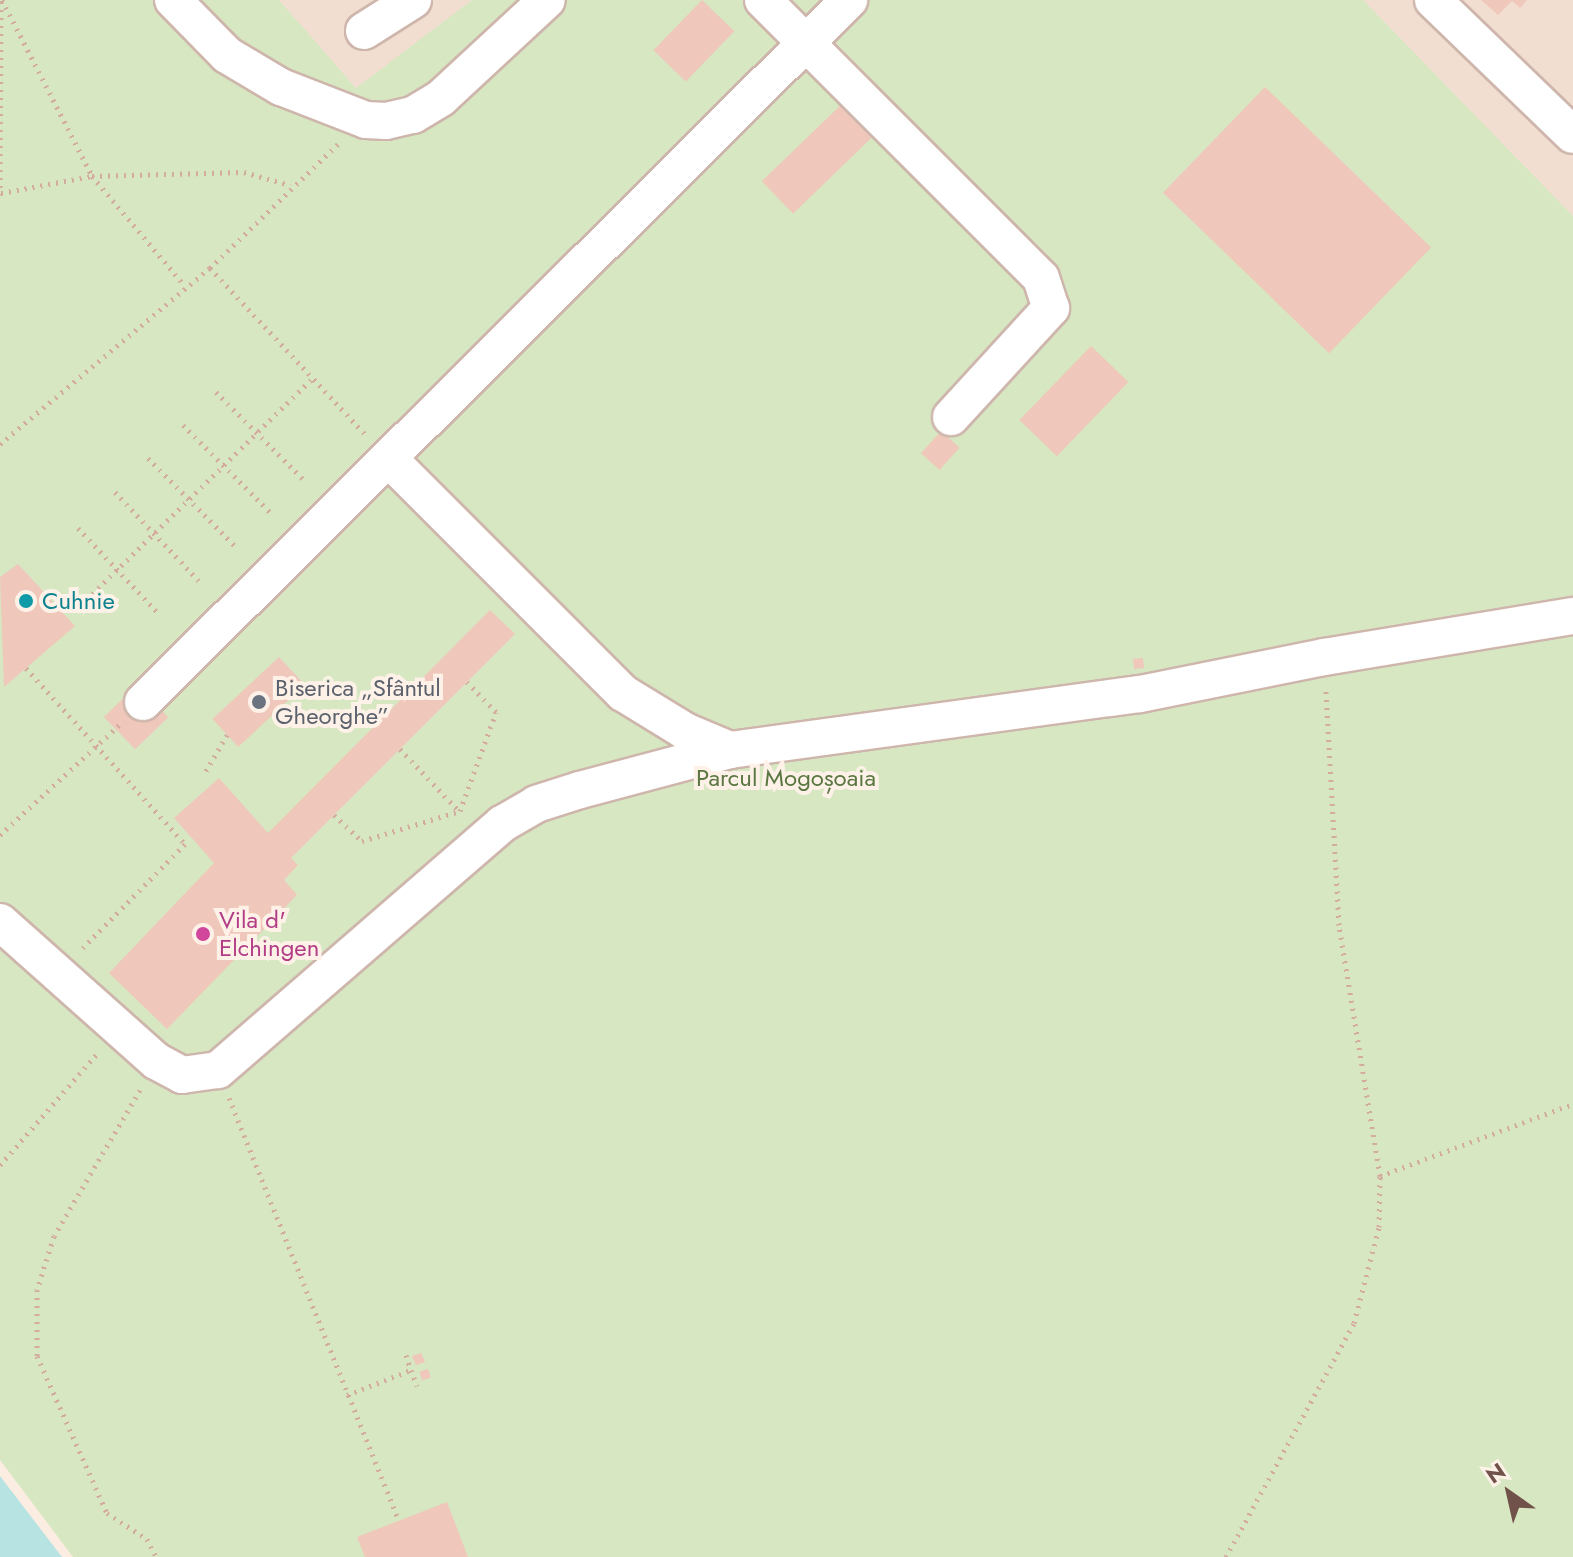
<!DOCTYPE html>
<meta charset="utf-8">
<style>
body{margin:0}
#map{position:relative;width:1573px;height:1557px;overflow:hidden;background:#fbede2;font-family:Jost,sans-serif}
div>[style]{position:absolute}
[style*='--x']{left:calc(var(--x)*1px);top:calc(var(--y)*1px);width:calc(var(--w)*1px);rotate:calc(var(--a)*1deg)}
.residential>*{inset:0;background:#f2ded1}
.green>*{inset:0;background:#d7e7c2}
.water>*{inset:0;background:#b8e3e3}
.building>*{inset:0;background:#efc8bb;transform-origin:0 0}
.path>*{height:5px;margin-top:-2.5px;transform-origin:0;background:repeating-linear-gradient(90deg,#d3ab9f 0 2px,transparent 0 8px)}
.roads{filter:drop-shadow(2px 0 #ceb6ac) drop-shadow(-2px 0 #ceb6ac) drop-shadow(0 2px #ceb6ac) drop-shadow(0 -2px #ceb6ac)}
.minor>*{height:36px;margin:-18px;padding:0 18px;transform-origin:18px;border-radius:18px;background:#fff}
.dots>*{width:22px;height:22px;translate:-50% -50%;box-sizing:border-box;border:4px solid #fef2e8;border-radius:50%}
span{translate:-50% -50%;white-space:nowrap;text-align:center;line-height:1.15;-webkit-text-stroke:8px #fef2e8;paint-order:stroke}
.culture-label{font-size:24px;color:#0d838f}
.left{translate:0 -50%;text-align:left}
.worship-label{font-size:24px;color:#5b616d}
.park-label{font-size:24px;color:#5a7742}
.hotel-label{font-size:24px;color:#b23c85}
.north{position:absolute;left:1469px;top:1453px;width:80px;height:80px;-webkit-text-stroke:6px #fef2e8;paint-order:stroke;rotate:326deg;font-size:22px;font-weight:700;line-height:32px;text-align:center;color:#71524a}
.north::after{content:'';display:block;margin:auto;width:28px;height:36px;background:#71524a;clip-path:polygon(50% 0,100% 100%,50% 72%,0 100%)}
</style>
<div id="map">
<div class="residential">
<div style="clip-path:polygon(255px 0,491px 0,353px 112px)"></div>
<div style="clip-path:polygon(1342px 0,1573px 0,1573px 242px)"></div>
</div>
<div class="green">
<div style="clip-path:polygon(0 0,279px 0,356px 88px,472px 0,1363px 0,1573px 216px,1573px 1557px,73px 1557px,0 1460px)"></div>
</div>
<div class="water">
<div style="clip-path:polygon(0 1476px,62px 1557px,0 1557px)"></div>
</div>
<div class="building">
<div style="left:702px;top:0;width:45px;height:70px;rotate:44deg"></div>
<div style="clip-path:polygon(1481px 0,1527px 0,1520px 8px,1512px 1px,1498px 15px)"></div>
<div style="left:1265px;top:87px;width:231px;height:147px;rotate:44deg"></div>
<div style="left:846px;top:100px;width:45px;height:117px;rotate:46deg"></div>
<div style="left:1091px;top:346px;width:52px;height:103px;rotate:44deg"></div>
<div style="left:941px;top:431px;width:25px;height:30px;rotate:42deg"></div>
<div style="clip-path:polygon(18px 564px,75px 626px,4px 687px,0 577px)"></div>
<div style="clip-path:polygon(490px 610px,515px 634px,291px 858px,298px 865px,284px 880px,297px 895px,167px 1029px,109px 973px,214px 863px,174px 818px,219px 778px,268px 833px)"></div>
<div style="left:279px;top:657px;width:38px;height:91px;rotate:47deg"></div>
<div style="left:1143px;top:658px;width:10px;height:10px;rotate:84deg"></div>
<div style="left:137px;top:685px;width:45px;height:46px;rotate:46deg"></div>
<div style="clip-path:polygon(421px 1353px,425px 1362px,416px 1365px,412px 1356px)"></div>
<div style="left:428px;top:1369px;width:9px;height:9px;rotate:72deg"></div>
<div style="clip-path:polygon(447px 1502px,468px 1557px,365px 1557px,357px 1537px)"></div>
</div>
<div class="path">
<div style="--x:2;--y:0;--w:198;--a:62.9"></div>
<div style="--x:92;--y:176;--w:143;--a:49.8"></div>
<div style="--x:1;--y:193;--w:93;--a:-10.6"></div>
<div style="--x:92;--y:176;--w:152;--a:-1.5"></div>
<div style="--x:244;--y:172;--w:48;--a:15.8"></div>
<div style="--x:0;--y:195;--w:194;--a:-89.7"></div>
<div style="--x:210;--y:268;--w:227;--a:47"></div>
<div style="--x:216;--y:392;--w:123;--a:45"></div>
<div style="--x:183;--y:425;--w:123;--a:45"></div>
<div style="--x:0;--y:444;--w:274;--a:-40"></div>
<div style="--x:210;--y:268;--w:178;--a:-44.1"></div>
<div style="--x:148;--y:458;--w:124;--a:45.3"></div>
<div style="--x:115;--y:492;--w:122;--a:46.7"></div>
<div style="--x:78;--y:528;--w:118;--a:46.7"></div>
<div style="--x:81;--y:605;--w:325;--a:-44.4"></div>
<div style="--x:26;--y:668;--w:237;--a:47.9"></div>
<div style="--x:185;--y:844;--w:148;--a:134.5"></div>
<div style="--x:400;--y:749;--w:87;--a:46.4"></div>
<div style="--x:206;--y:771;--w:42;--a:-59.7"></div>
<div style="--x:334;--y:815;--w:38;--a:43"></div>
<div style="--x:362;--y:841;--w:102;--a:-17"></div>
<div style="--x:460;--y:811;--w:105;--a:-70"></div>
<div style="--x:496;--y:712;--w:42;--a:-134"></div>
<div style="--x:0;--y:835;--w:162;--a:-42.7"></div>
<div style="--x:140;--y:1090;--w:169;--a:120.5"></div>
<div style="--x:54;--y:1236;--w:57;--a:107.5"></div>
<div style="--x:37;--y:1290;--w:66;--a:90"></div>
<div style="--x:37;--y:1356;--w:172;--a:66"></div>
<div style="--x:107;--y:1513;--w:48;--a:33"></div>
<div style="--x:147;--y:1539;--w:20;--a:63"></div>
<div style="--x:229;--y:1098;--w:455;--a:68.1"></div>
<div style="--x:0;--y:1165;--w:147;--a:-48.9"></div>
<div style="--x:1380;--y:1176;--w:206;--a:-20.5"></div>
<div style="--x:406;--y:1355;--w:16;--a:72"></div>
<div style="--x:347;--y:1395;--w:69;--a:-21.3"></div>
<div style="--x:411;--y:1370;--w:17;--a:69"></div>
<div style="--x:1226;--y:1557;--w:267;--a:-61.3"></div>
<div style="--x:1354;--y:1323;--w:99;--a:-75.4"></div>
<div style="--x:1379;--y:1227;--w:51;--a:-88.9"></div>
<div style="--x:1380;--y:1176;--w:254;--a:-99.3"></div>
<div style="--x:1339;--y:925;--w:236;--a:-93.2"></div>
</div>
<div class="roads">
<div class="minor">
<div style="--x:173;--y:0;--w:77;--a:45.5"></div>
<div style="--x:227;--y:55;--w:63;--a:30.7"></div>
<div style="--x:281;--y:87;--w:91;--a:21.2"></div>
<div style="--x:366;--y:120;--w:20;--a:3"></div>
<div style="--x:386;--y:121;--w:28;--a:-13"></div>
<div style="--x:413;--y:115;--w:33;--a:-31"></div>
<div style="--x:441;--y:98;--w:144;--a:-42.8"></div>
<div style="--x:763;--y:0;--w:393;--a:45"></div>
<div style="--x:1041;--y:278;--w:32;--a:72"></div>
<div style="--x:1051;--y:308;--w:148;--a:132.5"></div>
<div style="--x:1433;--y:0;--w:194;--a:44"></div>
<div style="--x:364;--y:31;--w:58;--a:-32.3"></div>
<div style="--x:391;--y:461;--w:328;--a:45"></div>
<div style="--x:623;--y:693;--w:73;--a:31.5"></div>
<div style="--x:685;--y:731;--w:49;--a:22.9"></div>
<div style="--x:730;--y:750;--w:414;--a:-7.8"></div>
<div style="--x:1140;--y:694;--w:188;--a:-11.4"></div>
<div style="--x:1324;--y:657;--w:252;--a:-9.4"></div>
<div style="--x:143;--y:702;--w:996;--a:-44.84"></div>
<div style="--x:0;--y:922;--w:209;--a:41.7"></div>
<div style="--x:156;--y:1061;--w:30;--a:28"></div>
<div style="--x:182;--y:1075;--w:36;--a:-8"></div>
<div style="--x:218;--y:1070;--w:376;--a:-40.9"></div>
<div style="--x:502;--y:824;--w:39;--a:-30"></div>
<div style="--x:536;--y:804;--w:46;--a:-17.7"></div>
<div style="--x:580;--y:790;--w:155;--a:-14.9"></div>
</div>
</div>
<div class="dots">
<div style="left:26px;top:601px;background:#0f9aa8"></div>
<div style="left:259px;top:702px;background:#6b7280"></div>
<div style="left:203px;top:934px;background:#d1479c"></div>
</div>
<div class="culture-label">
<span class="left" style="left:42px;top:601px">Cuhnie</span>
</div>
<div class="worship-label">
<span class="left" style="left:275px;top:702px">Biserica „Sfântul<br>Gheorghe”</span>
</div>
<div class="park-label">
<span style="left:786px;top:778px">Parcul Mogoșoaia</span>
</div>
<div class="hotel-label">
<span class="left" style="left:219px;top:934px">Vila d'<br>Elchingen</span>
</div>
<div class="north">N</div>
</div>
